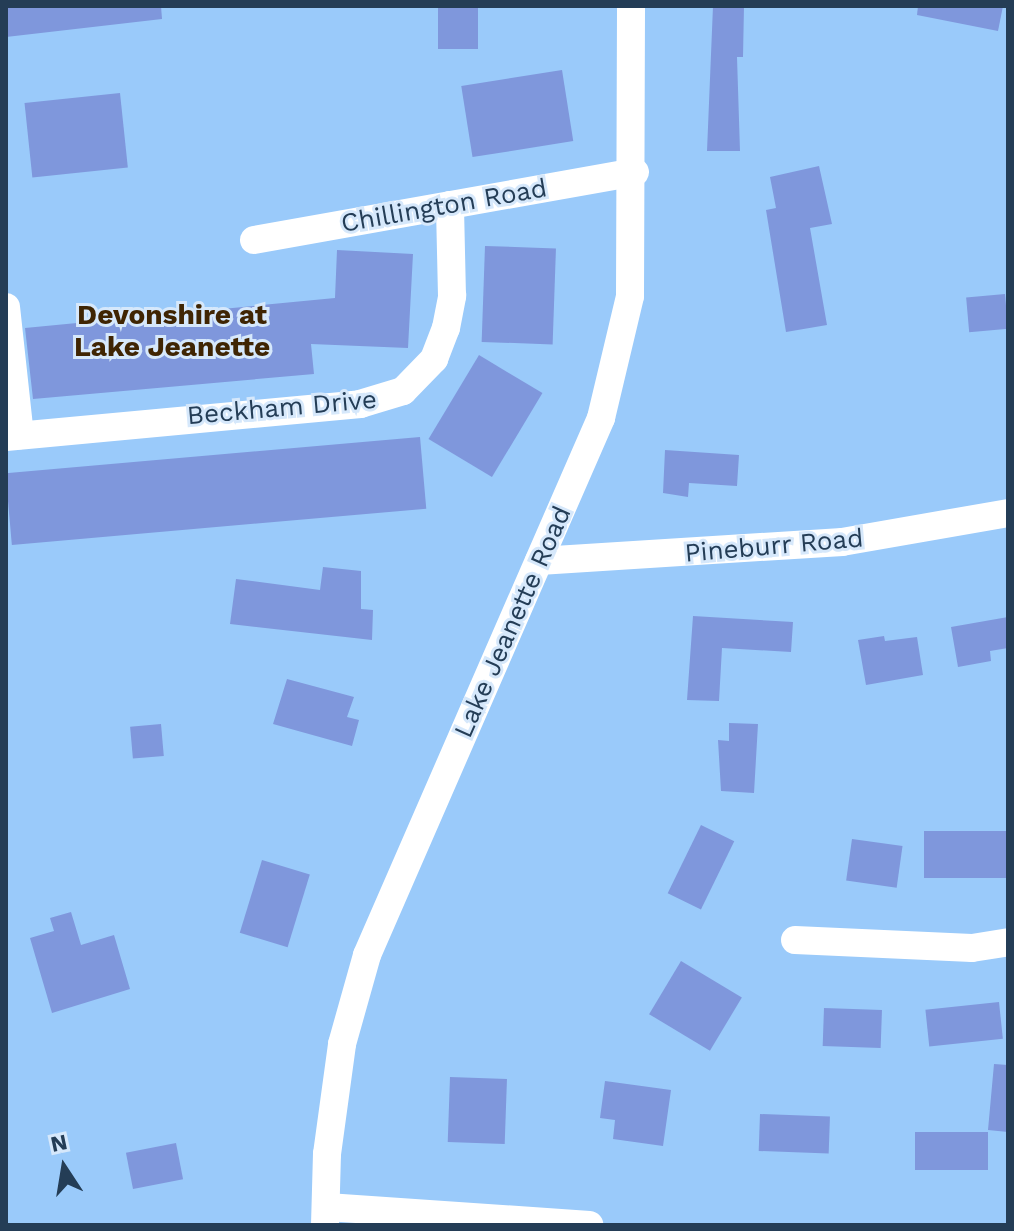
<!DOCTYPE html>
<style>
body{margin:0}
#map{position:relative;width:1014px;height:1231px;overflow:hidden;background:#9acafa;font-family:"Work Sans",sans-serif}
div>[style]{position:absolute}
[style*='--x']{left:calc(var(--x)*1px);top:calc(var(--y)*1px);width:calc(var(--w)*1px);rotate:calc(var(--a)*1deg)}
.building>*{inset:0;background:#7f97dc;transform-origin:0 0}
.minor>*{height:28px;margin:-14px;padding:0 14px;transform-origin:14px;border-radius:14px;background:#fff}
span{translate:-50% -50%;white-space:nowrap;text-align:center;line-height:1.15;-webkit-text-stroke:6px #d6e8fb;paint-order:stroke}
.street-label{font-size:26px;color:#243d56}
.neighbourhood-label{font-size:28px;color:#3f2503;font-weight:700}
.frame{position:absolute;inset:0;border:8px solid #243d56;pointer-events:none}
.north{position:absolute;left:24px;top:1127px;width:80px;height:80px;-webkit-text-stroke:6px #d6e8fb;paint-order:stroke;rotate:348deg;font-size:22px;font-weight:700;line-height:32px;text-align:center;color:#243d56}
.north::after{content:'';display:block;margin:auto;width:28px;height:36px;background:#243d56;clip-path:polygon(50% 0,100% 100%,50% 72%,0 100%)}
</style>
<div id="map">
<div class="building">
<div style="clip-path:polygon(6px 6px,161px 6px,162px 19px,6px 37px)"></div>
<div style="left:438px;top:6px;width:40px;height:43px"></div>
<div style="clip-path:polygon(713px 6px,744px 6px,743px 57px,737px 57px,740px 151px,707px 151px)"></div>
<div style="clip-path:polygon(918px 6px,1003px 6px,998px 31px,917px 15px)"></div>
<div style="left:562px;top:70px;width:72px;height:102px;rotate:81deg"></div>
<div style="left:120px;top:93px;width:75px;height:96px;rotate:84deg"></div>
<div style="clip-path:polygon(819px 166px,832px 224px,810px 228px,827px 325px,786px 332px,766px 210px,776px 208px,770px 177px)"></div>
<div style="left:485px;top:246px;width:71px;height:96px;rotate:2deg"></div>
<div style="clip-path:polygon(337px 250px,413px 254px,408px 348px,311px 344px,314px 374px,33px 399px,25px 328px,335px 298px)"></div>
<div style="left:1005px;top:294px;width:35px;height:39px;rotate:85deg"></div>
<div style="left:479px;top:355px;width:74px;height:98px;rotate:31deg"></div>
<div style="left:420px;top:437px;width:72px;height:416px;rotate:85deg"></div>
<div style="clip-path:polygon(665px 450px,739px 455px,737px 486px,689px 483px,688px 497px,663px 493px)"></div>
<div style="clip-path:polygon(323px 567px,361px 571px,361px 609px,373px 610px,372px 640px,230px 624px,236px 579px,320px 590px)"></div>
<div style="clip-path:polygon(693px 616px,793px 622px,791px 652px,722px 648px,719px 701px,687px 700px)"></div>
<div style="clip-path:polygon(1008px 617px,1008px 648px,990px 651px,991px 661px,958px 667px,951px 627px)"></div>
<div style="clip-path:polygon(884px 636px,885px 641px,917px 637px,923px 675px,866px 685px,858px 640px)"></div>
<div style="clip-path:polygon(287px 679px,354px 697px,347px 717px,359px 720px,352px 746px,273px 724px)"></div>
<div style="clip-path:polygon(729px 723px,758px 724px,754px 793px,721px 791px,718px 740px,729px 741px)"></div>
<div style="left:161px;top:724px;width:32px;height:31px;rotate:85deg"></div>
<div style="left:701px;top:825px;width:37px;height:76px;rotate:26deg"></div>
<div style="left:1008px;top:831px;width:47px;height:84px;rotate:90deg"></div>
<div style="left:852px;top:839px;width:51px;height:42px;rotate:8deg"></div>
<div style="left:262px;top:860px;width:50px;height:76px;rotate:17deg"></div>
<div style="clip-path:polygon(71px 912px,81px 945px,114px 935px,130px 989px,52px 1013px,30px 938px,54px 931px,50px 918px)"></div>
<div style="left:681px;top:961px;width:71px;height:62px;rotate:31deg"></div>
<div style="left:999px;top:1002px;width:37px;height:74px;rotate:84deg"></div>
<div style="left:824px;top:1008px;width:58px;height:38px;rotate:2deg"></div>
<div style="clip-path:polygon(994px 1064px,1008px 1065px,1008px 1132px,988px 1130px)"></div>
<div style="left:450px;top:1077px;width:57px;height:65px;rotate:2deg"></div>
<div style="clip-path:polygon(605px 1081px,671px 1090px,663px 1146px,613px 1139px,615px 1120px,600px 1118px)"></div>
<div style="left:760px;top:1114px;width:70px;height:37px;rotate:2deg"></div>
<div style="left:915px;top:1132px;width:73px;height:38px"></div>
<div style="left:176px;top:1143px;width:37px;height:51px;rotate:79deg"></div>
</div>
<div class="minor">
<div style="--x:254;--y:240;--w:387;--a:-10.1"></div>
<div style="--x:6;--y:307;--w:129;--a:83.8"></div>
<div style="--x:6;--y:437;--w:356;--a:-5.3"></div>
<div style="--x:360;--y:404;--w:45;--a:-16.8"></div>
<div style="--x:403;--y:391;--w:45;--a:-45.9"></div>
<div style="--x:434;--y:359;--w:33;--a:-69"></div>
<div style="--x:446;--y:328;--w:33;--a:-79"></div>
<div style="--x:452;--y:296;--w:91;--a:-91.3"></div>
<div style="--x:539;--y:561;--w:304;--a:-3.6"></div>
<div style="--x:842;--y:542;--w:169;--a:-9.9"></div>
<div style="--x:795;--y:940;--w:177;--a:2.6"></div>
<div style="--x:972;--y:948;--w:36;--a:-9"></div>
<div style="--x:327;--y:1207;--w:263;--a:3.9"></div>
<div style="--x:325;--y:1225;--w:71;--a:-88.4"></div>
<div style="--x:327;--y:1154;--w:111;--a:-82.2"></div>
<div style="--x:342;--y:1044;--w:92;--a:-74.3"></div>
<div style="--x:367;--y:955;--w:586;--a:-66.45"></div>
<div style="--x:601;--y:418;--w:125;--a:-76.6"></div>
<div style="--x:630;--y:296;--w:290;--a:-89.8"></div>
</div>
<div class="street-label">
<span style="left:444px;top:206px;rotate:-10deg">Chillington Road</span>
<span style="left:282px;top:408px;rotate:-5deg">Beckham Drive</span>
<span style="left:774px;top:546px;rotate:-5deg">Pineburr Road</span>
<span style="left:513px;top:622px;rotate:-66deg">Lake Jeanette Road</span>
</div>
<div class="neighbourhood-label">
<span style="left:172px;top:331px">Devonshire at<br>Lake Jeanette</span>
</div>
<div class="frame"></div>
<div class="north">N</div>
</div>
